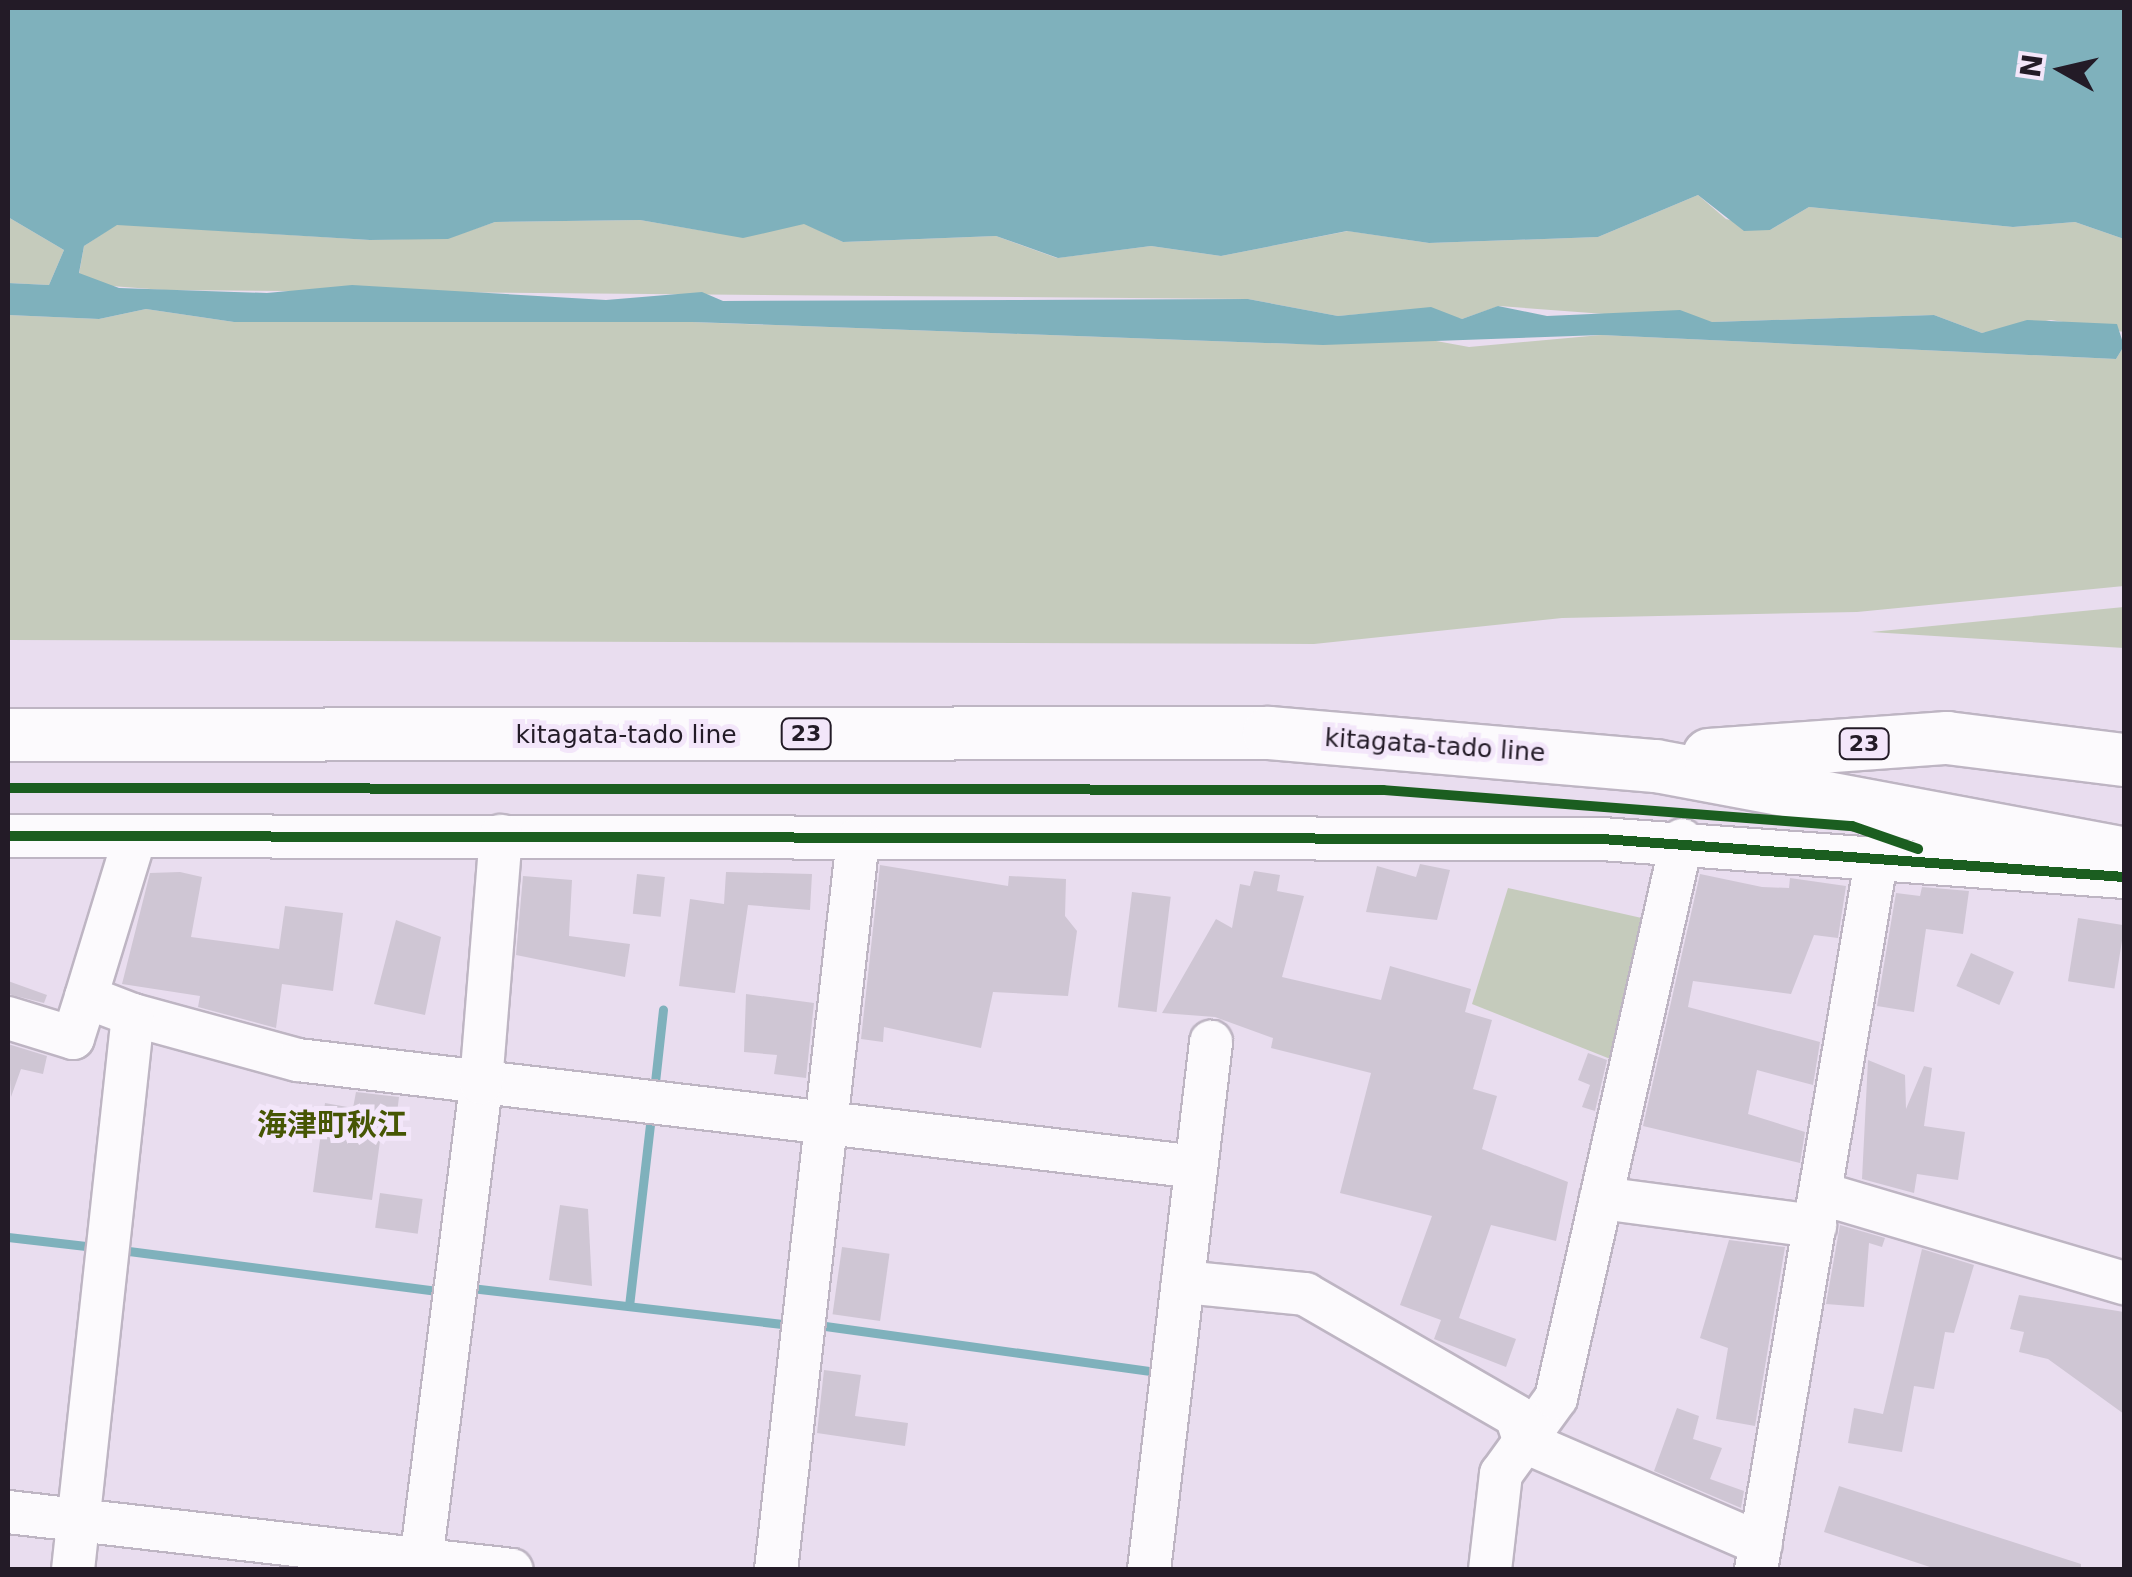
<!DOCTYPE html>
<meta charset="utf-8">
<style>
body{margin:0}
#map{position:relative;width:2132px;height:1577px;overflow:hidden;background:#e9ddef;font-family:"DejaVu Sans","Noto Sans JP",sans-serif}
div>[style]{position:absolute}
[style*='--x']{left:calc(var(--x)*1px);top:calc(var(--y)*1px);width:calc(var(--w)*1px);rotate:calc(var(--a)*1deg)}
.green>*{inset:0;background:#c5cbbc}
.water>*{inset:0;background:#7fb1bc}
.stream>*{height:9px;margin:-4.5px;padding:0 4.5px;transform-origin:4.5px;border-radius:4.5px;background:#7fb1bc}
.building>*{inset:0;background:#cfc6d4;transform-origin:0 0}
.roads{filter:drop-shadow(2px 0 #beb5c3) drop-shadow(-2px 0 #beb5c3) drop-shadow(0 2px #beb5c3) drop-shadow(0 -2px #beb5c3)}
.minor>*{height:42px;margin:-21px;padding:0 21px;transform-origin:21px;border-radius:21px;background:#fcfafd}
.major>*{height:52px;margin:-26px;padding:0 26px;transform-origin:26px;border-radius:26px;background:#fcfafd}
.cycleway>*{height:10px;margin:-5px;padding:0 5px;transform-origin:5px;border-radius:5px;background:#1b5e20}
span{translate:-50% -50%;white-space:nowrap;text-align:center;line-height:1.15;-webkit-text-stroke:10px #f3e6fa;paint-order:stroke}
.shield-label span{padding:2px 8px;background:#f3e6fa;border:2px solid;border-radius:8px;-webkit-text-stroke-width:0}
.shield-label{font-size:22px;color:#231b27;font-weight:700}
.street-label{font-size:25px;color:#231b27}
.quarter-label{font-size:30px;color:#465604;font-weight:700}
.frame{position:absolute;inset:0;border:10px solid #231b27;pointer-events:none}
.north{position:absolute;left:2012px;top:20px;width:100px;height:100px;-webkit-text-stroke:8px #f3e6fa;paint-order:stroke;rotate:278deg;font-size:28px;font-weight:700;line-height:40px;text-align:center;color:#231b27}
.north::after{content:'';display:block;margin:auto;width:35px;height:45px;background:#231b27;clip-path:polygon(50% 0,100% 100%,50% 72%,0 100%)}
</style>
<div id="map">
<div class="green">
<div style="clip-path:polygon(1698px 195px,1726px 219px,1770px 230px,1809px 207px,2013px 227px,2075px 222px,2124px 239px,2124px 332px,2051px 320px,1982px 333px,1934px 315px,1712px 322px,1499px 306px,1462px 319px,1418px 309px,1338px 316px,1248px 299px,164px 290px,98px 285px,79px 274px,84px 246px,117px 224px,370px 240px,448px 238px,495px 222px,640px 220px,716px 233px,804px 223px,843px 242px,996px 236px,1057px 258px,1151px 246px,1221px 256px,1348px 231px,1429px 243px,1598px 237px)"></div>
<div style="clip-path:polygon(8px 217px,64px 250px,49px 285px,8px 283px)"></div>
<div style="clip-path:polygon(146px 309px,234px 322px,692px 322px,1294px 344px,1409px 336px,1469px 347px,1601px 335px,2116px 359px,2124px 346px,2124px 586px,1857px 612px,1562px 618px,1314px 644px,8px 640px,8px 315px,99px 319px)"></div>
<div style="clip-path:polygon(2124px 607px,2124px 648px,1871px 632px)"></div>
<div style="clip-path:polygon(1508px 888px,1655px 921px,1623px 1064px,1472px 1004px)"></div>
</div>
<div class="water">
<div style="clip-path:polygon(8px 8px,2124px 8px,2124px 239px,2075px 222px,2013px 227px,1809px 207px,1770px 230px,1744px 231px,1698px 195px,1598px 237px,1429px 243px,1347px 231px,1221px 256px,1151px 246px,1058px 258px,996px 236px,843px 242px,804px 224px,743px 238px,640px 220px,495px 222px,448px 239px,370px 240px,117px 225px,84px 246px,79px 273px,119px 288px,267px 293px,352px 285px,606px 300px,702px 292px,723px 301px,1248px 299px,1338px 316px,1431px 307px,1462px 319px,1498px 306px,1547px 316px,1680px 310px,1712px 322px,1934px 315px,1982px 333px,2027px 320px,2117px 324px,2124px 346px,2116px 359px,1601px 335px,1323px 345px,692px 322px,234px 322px,146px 309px,99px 319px,8px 315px,8px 283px,49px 285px,64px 250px,8px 217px)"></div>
</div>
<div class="stream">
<div style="--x:654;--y:1091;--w:82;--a:-83.7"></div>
<div style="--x:8;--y:1237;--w:87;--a:6.6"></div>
<div style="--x:121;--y:1250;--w:319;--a:7.4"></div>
<div style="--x:471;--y:1288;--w:322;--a:6.6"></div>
<div style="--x:629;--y:1306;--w:192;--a:-83.4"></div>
<div style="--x:818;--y:1325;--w:343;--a:7.9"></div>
</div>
<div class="building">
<div style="clip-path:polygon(1420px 864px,1450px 870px,1437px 920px,1366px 912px,1377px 866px,1416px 877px)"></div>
<div style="clip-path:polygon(880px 865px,1008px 886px,1009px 876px,1066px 879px,1065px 916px,1077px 931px,1068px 996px,993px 992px,981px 1048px,884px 1027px,883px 1042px,861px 1039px)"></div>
<div style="clip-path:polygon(1254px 871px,1280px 875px,1277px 891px,1304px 896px,1282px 977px,1381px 1000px,1390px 966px,1471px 989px,1465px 1012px,1492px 1020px,1473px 1089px,1497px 1096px,1482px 1149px,1568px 1182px,1556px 1241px,1491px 1225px,1459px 1318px,1516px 1339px,1506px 1367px,1434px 1339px,1441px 1320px,1400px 1305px,1432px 1216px,1340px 1193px,1371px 1073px,1271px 1048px,1273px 1038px,1215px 1017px,1162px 1013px,1216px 919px,1232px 928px,1240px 884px,1250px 886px)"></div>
<div style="clip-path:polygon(180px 872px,202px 877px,191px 937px,279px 949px,285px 906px,343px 913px,333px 991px,282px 984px,276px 1028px,198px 1007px,200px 996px,122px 984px,150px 873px)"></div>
<div style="clip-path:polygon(726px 872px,812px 874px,810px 910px,748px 905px,735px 993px,679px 986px,690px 899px,724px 904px)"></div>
<div style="left:637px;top:874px;width:28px;height:40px;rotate:6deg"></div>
<div style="clip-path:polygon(1700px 874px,1762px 887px,1789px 888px,1790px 878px,1846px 886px,1838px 938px,1814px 935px,1791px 994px,1693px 981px,1688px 1007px,1820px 1042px,1813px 1085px,1757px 1070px,1748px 1114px,1805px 1132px,1800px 1163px,1643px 1126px)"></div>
<div style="clip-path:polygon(523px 876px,572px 880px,569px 936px,630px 944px,625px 977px,516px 955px)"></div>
<div style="clip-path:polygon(1922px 887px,1969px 891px,1963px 934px,1926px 929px,1914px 1012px,1877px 1006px,1896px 893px,1920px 896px)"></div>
<div style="left:1132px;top:892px;width:39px;height:116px;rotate:7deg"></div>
<div style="left:2078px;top:918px;width:47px;height:64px;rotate:9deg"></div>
<div style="clip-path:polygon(396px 920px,441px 937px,425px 1015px,374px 1004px)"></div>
<div style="left:1971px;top:953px;width:47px;height:36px;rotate:24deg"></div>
<div style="clip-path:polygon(8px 981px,47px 995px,44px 1003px,8px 994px)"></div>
<div style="clip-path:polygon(746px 994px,814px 1003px,806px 1078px,774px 1074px,777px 1055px,744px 1052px)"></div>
<div style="clip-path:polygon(8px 1044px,47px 1056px,43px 1074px,21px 1069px,11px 1097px)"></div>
<div style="clip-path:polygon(1588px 1053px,1607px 1060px,1595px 1111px,1582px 1107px,1590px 1085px,1578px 1080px)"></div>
<div style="clip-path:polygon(1868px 1060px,1905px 1075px,1906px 1109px,1924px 1066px,1932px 1068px,1924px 1126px,1965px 1132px,1958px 1180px,1917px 1174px,1914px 1193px,1862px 1179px)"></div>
<div style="clip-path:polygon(356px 1092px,399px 1097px,396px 1121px,383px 1119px,372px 1200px,313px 1192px,325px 1103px,353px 1108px)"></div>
<div style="left:380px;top:1193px;width:43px;height:35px;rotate:8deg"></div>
<div style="clip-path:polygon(560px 1205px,588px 1209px,592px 1286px,549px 1280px)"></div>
<div style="clip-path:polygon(1840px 1225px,1885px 1238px,1882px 1247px,1869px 1243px,1864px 1307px,1826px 1304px)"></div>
<div style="clip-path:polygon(1729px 1240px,1785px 1247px,1755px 1426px,1716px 1419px,1728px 1348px,1700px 1338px)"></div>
<div style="left:842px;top:1247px;width:48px;height:68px;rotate:8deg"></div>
<div style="clip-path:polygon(1922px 1249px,1974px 1265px,1954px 1333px,1945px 1332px,1934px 1389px,1914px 1386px,1902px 1452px,1848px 1443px,1854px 1408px,1883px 1414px)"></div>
<div style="clip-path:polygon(2019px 1295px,2124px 1312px,2124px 1414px,2048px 1359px,2019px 1352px,2024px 1332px,2010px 1329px)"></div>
<div style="clip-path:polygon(824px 1370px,861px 1375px,855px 1416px,908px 1423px,905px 1446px,817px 1433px)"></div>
<div style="clip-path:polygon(1677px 1408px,1699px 1416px,1693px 1439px,1722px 1448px,1710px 1479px,1744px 1491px,1741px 1508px,1654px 1471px)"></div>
<div style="clip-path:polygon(1839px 1486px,2081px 1564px,2081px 1570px,1939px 1570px,1824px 1532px)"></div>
</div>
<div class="roads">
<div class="minor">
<div style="--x:8;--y:836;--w:1594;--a:0.11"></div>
<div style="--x:1602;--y:839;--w:523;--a:4.16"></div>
<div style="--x:133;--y:1015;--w:171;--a:15.3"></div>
<div style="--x:298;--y:1060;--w:904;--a:6.79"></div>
<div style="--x:8;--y:1018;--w:68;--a:17.1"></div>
<div style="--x:73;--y:1038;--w:43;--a:-72.4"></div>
<div style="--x:1820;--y:1193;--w:317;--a:16.5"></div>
<div style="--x:1601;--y:1198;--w:216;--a:7.5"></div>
<div style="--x:1183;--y:1282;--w:123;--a:5.6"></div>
<div style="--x:1305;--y:1294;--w:244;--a:30"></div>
<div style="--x:1516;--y:1416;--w:28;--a:71"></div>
<div style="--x:1525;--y:1442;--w:257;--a:23.4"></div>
<div style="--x:8;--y:1512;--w:507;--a:6.56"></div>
<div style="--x:421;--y:1561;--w:482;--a:-82.8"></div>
<div style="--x:481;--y:1083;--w:248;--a:-85.4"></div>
<div style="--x:73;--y:1570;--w:558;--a:-83.83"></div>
<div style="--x:133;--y:1015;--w:50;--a:-159"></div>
<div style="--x:86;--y:997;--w:167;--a:-73"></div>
<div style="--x:776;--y:1570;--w:736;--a:-83.6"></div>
<div style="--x:1149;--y:1570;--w:532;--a:-83.3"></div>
<div style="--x:1490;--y:1570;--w:97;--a:-83.5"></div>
<div style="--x:1501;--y:1474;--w:94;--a:-54.1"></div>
<div style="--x:1556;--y:1398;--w:572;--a:-77.28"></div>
<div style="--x:1756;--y:1570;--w:725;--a:-80.39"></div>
</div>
<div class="major">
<div style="--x:8;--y:735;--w:1261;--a:-0.09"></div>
<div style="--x:1269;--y:733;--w:388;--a:4.9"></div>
<div style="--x:1656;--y:766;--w:476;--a:10.6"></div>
<div style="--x:1709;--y:755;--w:239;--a:-4.1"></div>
<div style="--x:1947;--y:738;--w:178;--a:7.1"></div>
</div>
</div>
<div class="cycleway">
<div style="--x:8;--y:788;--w:1375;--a:0.08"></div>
<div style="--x:1383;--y:790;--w:470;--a:4.4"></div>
<div style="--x:1852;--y:826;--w:70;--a:19.2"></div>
<div style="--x:8;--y:836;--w:1594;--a:0.11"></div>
<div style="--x:1602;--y:839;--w:523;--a:4.16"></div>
</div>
<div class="shield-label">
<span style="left:806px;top:734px">23</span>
<span style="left:1864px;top:744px">23</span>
</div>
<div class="street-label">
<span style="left:626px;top:735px">kitagata-tado line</span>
<span style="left:1435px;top:746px;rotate:4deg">kitagata-tado line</span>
</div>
<div class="quarter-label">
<span style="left:332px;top:1125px">海津町秋江</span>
</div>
<div class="frame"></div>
<div class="north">N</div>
</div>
